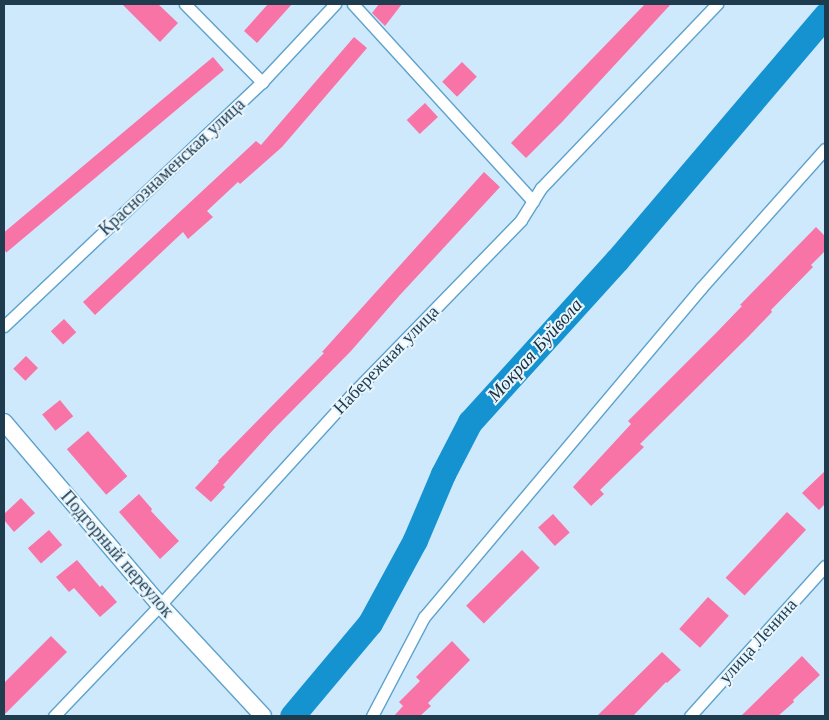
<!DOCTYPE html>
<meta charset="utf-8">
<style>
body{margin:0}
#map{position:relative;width:829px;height:720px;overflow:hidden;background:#cfe9fc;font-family:"Libre Baskerville",serif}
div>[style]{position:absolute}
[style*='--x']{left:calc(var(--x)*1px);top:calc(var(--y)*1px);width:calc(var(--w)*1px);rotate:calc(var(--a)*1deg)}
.river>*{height:25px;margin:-12.5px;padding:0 12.5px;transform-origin:12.5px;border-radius:12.5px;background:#1593d1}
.building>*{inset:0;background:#f873a6;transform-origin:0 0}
.roads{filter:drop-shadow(1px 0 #5da2cd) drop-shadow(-1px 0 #5da2cd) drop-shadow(0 1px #5da2cd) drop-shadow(0 -1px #5da2cd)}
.street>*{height:11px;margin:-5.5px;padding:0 5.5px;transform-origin:5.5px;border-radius:5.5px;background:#fff}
.secondary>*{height:16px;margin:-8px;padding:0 8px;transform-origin:8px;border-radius:8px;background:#fff}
span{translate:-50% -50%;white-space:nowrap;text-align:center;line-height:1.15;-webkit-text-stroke:4px #e7f5fe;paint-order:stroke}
.street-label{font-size:18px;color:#1f3c4e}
.water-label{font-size:19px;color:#19303f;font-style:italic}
.frame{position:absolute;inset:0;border:5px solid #1f3c4e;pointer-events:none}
</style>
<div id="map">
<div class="river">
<div style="--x:292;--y:716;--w:121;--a:-50"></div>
<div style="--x:370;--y:623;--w:94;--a:-61.5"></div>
<div style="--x:415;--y:540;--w:72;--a:-67"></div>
<div style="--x:443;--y:474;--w:59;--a:-62.6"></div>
<div style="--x:470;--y:422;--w:219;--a:-47.8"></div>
<div style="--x:617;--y:260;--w:321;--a:-49.6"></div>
</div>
<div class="building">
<div style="clip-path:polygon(122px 4px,158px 4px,178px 23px,160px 42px)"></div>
<div style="clip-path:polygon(268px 4px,292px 4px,257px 43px,244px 31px)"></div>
<div style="clip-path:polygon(379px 4px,402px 4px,385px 26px,372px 13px)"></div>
<div style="clip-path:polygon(645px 4px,671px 4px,562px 122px,526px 158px,511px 143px)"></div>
<div style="clip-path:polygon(354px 37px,367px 48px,282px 147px,240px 184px,238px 182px,207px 211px,213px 217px,188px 239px,183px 232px,95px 315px,83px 302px,256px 141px,261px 145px)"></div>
<div style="left:213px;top:57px;width:17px;height:284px;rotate:50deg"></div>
<div style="left:462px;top:62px;width:21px;height:28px;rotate:45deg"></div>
<div style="left:425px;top:103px;width:19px;height:25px;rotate:47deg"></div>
<div style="clip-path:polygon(484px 172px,500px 187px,399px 296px,351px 351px,273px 430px,223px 485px,225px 487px,211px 502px,195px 488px,219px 462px,218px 461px,324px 353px,322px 352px)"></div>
<div style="clip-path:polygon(816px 227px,825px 236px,825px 251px,811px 265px,813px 267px,771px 310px,772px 312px,749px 336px,640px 444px,644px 447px,600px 490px,604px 494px,591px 506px,573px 487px,631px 424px,628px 421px,717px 332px,742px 306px,740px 305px)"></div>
<div style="left:64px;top:319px;width:18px;height:18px;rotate:47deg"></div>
<div style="left:26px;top:356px;width:17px;height:18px;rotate:45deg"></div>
<div style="left:60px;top:400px;width:21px;height:23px;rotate:51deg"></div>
<div style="left:88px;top:431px;width:60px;height:28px;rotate:49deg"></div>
<div style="clip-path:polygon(825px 471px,825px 504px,819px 510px,802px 493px)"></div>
<div style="clip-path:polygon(139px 494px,152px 509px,151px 511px,179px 541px,160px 559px,119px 512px)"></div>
<div style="clip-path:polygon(21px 498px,35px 513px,14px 532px,4px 520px,4px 514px)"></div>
<div style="left:787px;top:512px;width:26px;height:90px;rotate:43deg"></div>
<div style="left:553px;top:514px;width:25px;height:20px;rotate:48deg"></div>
<div style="left:49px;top:530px;width:20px;height:28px;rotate:49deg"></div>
<div style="left:522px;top:550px;width:25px;height:79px;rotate:45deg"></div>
<div style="clip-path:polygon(77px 560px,100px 587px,102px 585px,117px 602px,100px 617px,74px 588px,69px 592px,56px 577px)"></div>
<div style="left:708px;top:597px;width:28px;height:43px;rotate:42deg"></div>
<div style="clip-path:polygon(51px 636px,67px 652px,4px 715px,4px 683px)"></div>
<div style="clip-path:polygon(452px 641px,470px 660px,428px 703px,431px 706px,420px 716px,394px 716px,403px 706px,399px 702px,420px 681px,416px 677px)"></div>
<div style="clip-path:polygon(662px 652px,681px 670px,667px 683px,666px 682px,633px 716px,597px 716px)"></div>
<div style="clip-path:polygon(802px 656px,820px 675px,793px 700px,794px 702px,778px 716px,741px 716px)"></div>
</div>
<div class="roads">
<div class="street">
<div style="--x:185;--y:4;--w:110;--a:45.4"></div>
<div style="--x:353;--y:4;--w:267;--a:47.6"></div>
<div style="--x:4;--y:326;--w:355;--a:-43.4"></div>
<div style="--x:262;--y:82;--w:107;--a:-46.9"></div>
<div style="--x:54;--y:716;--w:153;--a:-46.3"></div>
<div style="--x:160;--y:605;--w:284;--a:-47.7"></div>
<div style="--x:351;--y:395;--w:244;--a:-45.8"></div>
<div style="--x:521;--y:220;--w:38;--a:-58"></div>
<div style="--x:541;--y:188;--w:255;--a:-46.3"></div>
<div style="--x:372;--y:716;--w:112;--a:-62.3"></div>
<div style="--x:424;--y:617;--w:430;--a:-49.9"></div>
<div style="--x:701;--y:288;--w:186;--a:-48.3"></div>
<div style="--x:690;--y:716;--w:202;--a:-48"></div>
</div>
<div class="secondary">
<div style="--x:4;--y:422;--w:240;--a:49.6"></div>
<div style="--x:160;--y:605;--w:151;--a:47.1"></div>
</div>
</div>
<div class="street-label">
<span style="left:172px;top:167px;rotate:-43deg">Краснознаменская улица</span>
<span style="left:386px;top:360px;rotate:-46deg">Набережная улица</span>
<span style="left:117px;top:554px;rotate:49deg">Подгорный переулок</span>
<span style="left:758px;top:641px;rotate:-48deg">улица Ленина</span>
</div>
<div class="water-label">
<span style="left:535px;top:350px;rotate:-48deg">Мокрая Буйвола</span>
</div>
<div class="frame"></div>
</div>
